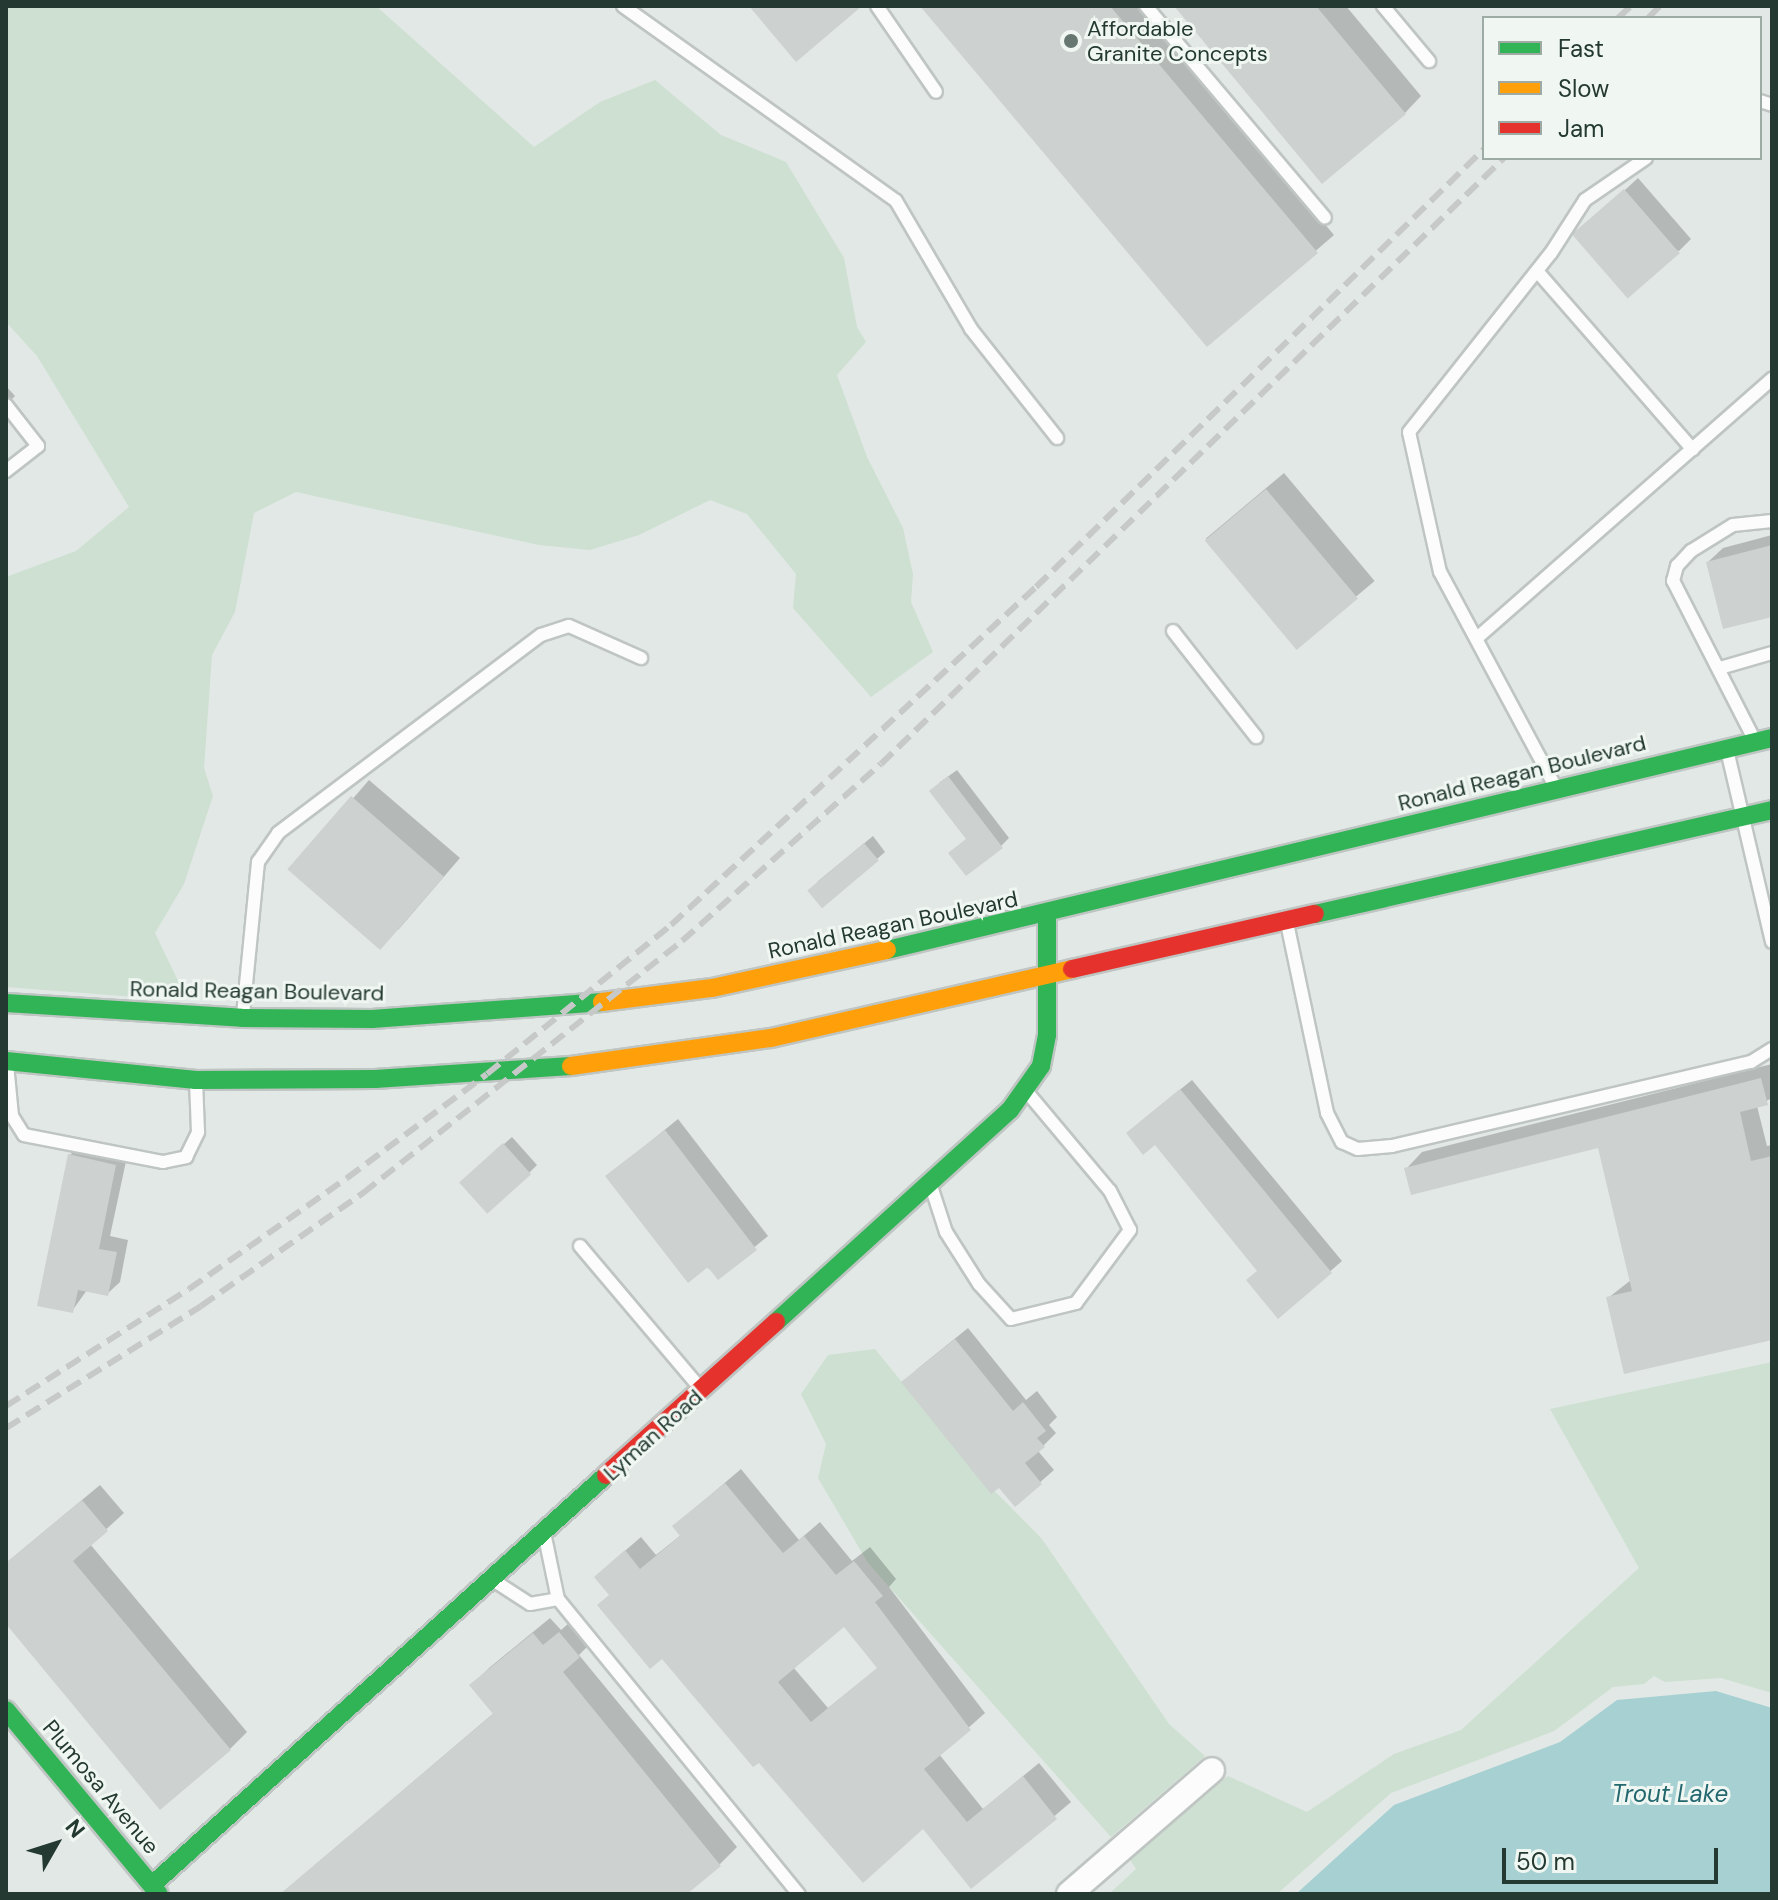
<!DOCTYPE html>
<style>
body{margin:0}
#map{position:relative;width:1778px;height:1900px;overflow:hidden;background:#e2e8e5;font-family:"DM Sans",sans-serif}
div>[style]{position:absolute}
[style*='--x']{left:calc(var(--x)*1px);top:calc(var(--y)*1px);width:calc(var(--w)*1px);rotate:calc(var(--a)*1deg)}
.green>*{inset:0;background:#cde0d1}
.water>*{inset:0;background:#a6d0d2}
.shadow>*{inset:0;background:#0003;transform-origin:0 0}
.building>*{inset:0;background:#cdd1cf;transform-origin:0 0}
.roads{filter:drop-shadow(2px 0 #bfc5c2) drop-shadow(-2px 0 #bfc5c2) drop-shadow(0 2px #bfc5c2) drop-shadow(0 -2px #bfc5c2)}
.lane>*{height:12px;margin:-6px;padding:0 6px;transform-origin:6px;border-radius:6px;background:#fbfcfb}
.street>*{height:24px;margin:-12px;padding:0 12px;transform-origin:12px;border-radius:12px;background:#fbfcfb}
.fast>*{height:18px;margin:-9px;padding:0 9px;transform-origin:9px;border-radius:9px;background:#30b455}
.slow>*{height:18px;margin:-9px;padding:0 9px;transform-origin:9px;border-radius:9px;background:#ff9f0a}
.jam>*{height:18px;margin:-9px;padding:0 9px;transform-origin:9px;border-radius:9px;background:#e5322d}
.rail>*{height:6px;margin-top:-3px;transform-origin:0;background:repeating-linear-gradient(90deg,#c6c9c8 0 16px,transparent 0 24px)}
.dots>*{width:22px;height:22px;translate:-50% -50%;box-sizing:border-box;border:4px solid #f0f7f3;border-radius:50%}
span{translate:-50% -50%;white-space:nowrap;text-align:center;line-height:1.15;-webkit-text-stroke:6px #f0f7f3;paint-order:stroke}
.poi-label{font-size:22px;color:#233931}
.left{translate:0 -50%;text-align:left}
.street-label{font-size:22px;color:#233931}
.water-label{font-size:24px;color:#23686f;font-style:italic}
.frame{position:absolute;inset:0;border:8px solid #233931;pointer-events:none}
.legend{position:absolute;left:1482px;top:16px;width:280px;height:144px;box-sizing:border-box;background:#f0f7f3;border:2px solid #9eaba5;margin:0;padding:10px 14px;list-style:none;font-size:24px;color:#233931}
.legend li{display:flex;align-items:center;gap:16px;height:40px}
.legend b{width:40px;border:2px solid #9eaba5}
.north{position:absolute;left:16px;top:1804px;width:80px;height:80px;-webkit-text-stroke:6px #f0f7f3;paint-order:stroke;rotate:51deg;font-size:22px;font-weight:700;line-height:32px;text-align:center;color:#233931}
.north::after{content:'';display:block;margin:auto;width:28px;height:36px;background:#233931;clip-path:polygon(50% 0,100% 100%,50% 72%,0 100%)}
.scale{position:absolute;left:1502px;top:1848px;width:216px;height:36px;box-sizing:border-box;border:4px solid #233931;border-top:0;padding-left:10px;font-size:24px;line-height:28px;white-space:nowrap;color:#233931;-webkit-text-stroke:6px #f0f7f3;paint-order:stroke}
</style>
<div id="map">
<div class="green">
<div style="clip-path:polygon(6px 6px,376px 6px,534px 147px,600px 102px,655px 80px,721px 135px,786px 162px,844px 258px,857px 327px,866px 342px,837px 375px,867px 457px,903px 528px,913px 574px,911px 602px,933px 652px,871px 697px,793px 608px,796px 574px,747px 514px,710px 500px,639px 535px,590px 550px,539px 545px,296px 492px,254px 513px,235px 612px,212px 655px,204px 768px,213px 796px,184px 884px,155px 933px,181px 987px,174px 1000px,6px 987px,6px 577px,76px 551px,129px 507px,37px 356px,6px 322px)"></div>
<div style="clip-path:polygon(875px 1349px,971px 1467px,1042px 1539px,1169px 1724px,1205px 1756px,1111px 1837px,868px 1563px,818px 1478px,826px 1444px,801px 1394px,828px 1355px)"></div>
<div style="clip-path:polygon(1772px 1362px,1772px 1693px,1721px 1678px,1665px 1682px,1654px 1676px,1644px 1684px,1613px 1687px,1554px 1731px,1391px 1793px,1277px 1894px,1109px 1894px,1136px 1869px,1130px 1860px,1228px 1776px,1307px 1812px,1394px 1754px,1461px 1730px,1639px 1568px,1550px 1409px)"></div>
</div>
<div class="water">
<div style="clip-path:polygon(1716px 1691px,1772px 1708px,1772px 1894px,1296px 1894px,1394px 1805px,1560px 1742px,1617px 1700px)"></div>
</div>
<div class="shadow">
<div style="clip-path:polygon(922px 6px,1140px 6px,1334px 235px,1208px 344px)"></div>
<div style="clip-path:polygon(1176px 6px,1346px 6px,1421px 96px,1405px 113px)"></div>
<div style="clip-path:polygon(1638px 178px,1691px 239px,1679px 251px,1588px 224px)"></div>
<div style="clip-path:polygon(6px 386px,15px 396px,6px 405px)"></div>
<div style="left:1284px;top:473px;width:141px;height:102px;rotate:50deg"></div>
<div style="clip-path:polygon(1772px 535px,1772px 614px,1708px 562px,1723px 548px)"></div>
<div style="clip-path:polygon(957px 770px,1009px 838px,1001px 846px,968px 838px,939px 783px)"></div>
<div style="clip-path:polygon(369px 780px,460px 858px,398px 930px,291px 870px)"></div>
<div style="clip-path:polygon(873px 836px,885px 852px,877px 859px,817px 882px)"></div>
<div style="clip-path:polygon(1772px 1064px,1772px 1098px,1757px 1106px,1767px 1146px,1772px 1145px,1772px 1338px,1608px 1298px,1631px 1280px,1599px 1145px,1406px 1169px,1422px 1152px)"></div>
<div style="clip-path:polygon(1192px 1080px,1342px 1261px,1279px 1316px,1259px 1270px,1140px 1122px)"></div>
<div style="clip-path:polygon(678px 1119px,768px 1236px,718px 1277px,608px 1176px)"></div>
<div style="clip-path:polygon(512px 1137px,537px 1165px,529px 1173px,469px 1175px)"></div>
<div style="clip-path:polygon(83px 1143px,128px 1152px,110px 1236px,128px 1240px,120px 1282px,107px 1294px,87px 1290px,72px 1311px,70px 1155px)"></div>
<div style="clip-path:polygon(968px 1328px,1026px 1400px,1037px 1391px,1057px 1417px,1049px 1425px,1056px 1433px,1038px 1451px,1054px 1470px,1015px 1504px,916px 1370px)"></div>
<div style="clip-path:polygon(evenodd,741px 1469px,799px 1540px,820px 1522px,852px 1561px,870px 1547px,896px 1579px,889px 1587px,985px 1713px,939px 1754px,983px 1809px,1039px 1763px,1071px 1802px,972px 1886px,923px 1826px,611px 1594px,612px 1562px,641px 1537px,656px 1555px,681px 1535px,674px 1526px,741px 1469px,844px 1625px,879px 1667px,828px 1708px,793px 1667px,844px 1625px)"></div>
<div style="clip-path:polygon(100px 1485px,124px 1513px,90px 1544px,247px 1732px,230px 1749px,6px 1621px,6px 1563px)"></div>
<div style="clip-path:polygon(577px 1616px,595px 1639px,579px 1655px,737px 1847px,720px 1864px,683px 1894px,281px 1894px,495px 1712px,472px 1685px,489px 1668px,550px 1618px,561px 1630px)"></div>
</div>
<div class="building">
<div style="clip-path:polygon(749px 6px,862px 6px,796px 62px)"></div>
<div style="clip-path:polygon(920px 6px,1110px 6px,1318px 253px,1207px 347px)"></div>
<div style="clip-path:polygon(1174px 6px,1316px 6px,1406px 114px,1322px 184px)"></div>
<div style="left:1624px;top:189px;width:85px;height:69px;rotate:49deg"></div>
<div style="left:1266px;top:489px;width:143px;height:80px;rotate:50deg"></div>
<div style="clip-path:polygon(1772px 545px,1772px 617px,1723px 629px,1706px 562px)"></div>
<div style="clip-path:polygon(948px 776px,1003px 848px,966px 876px,948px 853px,966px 839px,929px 791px)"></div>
<div style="left:351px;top:796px;width:123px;height:97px;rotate:41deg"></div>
<div style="left:864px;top:843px;width:23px;height:74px;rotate:50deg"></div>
<div style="clip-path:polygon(1761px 1078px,1768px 1105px,1740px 1112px,1751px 1161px,1772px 1156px,1772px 1340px,1624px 1374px,1606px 1297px,1632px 1291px,1598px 1148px,1411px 1195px,1404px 1168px)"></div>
<div style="clip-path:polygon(1180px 1089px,1332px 1273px,1278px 1319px,1246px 1280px,1257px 1271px,1155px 1145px,1143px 1155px,1126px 1133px)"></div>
<div style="clip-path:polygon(665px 1130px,757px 1250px,718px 1280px,708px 1267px,688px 1283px,605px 1176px)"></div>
<div style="left:503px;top:1143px;width:42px;height:59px;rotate:48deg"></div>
<div style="clip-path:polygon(68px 1154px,116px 1165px,99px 1249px,117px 1252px,108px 1296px,78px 1290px,73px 1313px,37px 1306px)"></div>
<div style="clip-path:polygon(955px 1339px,1013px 1411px,1023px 1402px,1046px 1431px,1037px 1438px,1045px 1447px,1025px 1463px,1042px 1484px,1015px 1507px,999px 1488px,991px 1494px,901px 1382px)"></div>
<div style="clip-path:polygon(evenodd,725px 1483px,783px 1553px,804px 1536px,836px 1575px,854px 1561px,883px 1596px,875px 1602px,971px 1730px,924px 1769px,967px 1822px,1023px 1776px,1057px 1819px,971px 1889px,923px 1829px,863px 1883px,759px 1763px,753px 1767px,662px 1659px,650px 1669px,597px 1605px,609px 1595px,594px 1577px,625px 1550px,640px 1569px,680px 1536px,672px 1526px,725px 1483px,844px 1627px,877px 1668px,811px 1722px,778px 1682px,844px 1627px)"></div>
<div style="clip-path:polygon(82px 1500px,108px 1531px,73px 1561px,231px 1750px,160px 1810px,6px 1624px,6px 1563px)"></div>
<div style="clip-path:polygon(559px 1632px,580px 1657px,563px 1672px,721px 1866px,687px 1894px,280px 1894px,493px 1714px,469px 1685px,533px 1633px,543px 1645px)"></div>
</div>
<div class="roads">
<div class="lane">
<div style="--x:623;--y:6;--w:335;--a:35.5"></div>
<div style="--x:896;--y:201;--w:148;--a:59.6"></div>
<div style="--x:971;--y:329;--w:139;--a:51.7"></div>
<div style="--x:877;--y:6;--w:104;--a:55.5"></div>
<div style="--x:1146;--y:6;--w:277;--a:49.8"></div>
<div style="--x:1383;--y:6;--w:72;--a:50.1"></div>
<div style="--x:1760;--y:101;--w:13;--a:18"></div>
<div style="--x:1537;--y:271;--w:237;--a:48.9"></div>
<div style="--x:6;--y:405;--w:52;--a:52"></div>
<div style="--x:38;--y:446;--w:41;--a:142"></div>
<div style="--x:1173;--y:631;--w:135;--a:51.9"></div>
<div style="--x:1477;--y:638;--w:393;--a:-41.3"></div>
<div style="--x:1720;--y:668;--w:54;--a:-16.1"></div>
<div style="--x:1754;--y:739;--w:178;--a:-117.1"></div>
<div style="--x:1673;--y:581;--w:16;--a:-75"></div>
<div style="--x:1677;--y:566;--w:21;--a:-47"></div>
<div style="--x:1691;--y:551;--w:49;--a:-31.8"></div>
<div style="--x:1733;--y:525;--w:39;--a:-6"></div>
<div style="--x:1727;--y:750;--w:197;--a:76.8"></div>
<div style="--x:1556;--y:788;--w:245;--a:-118.2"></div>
<div style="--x:1440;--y:572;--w:143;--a:-102.5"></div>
<div style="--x:1409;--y:432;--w:228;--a:-51.6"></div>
<div style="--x:1551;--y:253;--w:63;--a:-57.3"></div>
<div style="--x:1585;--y:200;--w:74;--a:-34.5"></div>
<div style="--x:1287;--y:923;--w:194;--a:78.1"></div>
<div style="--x:1327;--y:1113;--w:33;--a:63"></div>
<div style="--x:1342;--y:1142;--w:17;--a:24"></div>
<div style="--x:1358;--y:1149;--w:34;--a:-5"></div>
<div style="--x:1392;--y:1146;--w:369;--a:-13.2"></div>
<div style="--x:1751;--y:1062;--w:25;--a:-32"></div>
<div style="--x:243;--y:1015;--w:154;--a:-84.4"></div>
<div style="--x:258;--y:862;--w:35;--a:-55"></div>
<div style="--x:278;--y:833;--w:329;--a:-37"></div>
<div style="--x:541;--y:635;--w:29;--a:-18"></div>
<div style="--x:569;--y:626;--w:79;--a:24"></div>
<div style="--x:7;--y:1064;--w:52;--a:84.5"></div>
<div style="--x:12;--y:1116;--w:22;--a:58"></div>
<div style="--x:24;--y:1135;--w:142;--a:11"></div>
<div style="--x:163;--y:1162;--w:24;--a:-12"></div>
<div style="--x:186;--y:1157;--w:28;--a:-64"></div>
<div style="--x:198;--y:1132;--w:51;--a:-92.2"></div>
<div style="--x:932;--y:1189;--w:45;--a:72"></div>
<div style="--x:946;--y:1232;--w:62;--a:57.6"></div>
<div style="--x:979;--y:1284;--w:47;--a:47.6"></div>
<div style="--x:1011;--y:1319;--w:67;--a:-13.8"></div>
<div style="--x:1076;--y:1303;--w:91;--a:-53.5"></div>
<div style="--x:1130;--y:1230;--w:44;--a:-117.1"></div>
<div style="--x:1110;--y:1191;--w:129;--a:-130"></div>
<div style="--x:580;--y:1246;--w:186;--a:49.8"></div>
<div style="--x:545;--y:1537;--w:63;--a:78.2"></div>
<div style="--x:558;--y:1599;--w:381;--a:50.8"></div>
<div style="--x:496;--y:1582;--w:40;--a:32.9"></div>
<div style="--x:530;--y:1604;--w:28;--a:-10"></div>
</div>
<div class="street">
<div style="--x:1069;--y:1894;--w:189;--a:-40.9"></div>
</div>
<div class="fast">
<div style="--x:1315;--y:914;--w:469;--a:-12.8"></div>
<div style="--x:887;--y:950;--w:910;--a:-13.47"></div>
<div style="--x:6;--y:1003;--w:236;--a:3.6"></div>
<div style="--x:242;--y:1018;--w:130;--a:0.4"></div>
<div style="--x:372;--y:1019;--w:231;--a:-4.2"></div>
<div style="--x:6;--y:1061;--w:191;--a:5.7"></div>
<div style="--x:196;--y:1080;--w:179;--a:-0.3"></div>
<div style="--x:375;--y:1079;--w:196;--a:-3.8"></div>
<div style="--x:776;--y:1322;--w:316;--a:-42.2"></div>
<div style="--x:1010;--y:1110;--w:54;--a:-54.8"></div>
<div style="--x:1041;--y:1066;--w:32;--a:-79"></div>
<div style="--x:1047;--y:1035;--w:119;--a:-90"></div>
<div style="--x:6;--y:1710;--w:239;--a:50.3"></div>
<div style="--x:152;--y:1885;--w:612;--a:-42.08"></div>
</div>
<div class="slow">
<div style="--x:602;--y:1002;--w:111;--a:-7.3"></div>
<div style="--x:712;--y:988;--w:179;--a:-12.3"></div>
<div style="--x:571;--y:1066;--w:202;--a:-8"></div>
<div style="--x:771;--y:1038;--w:309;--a:-12.9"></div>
</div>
<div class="jam">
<div style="--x:1072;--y:969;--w:249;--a:-12.8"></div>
<div style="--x:606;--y:1475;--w:229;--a:-42"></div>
</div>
</div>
<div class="rail">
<div style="--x:1618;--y:18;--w:18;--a:-43"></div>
<div style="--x:1648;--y:18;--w:17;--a:-45"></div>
<div style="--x:6;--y:1406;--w:217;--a:-32.6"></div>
<div style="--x:189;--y:1289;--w:193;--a:-35.1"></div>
<div style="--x:347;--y:1178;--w:174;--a:-36.6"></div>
<div style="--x:487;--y:1074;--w:237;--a:-39"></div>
<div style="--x:671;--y:925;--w:497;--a:-42.8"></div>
<div style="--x:1036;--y:587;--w:627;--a:-44.35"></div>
<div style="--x:6;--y:1428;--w:230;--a:-32"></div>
<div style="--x:201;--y:1306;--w:198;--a:-34.9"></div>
<div style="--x:363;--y:1193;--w:407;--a:-38.3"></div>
<div style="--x:682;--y:941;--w:266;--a:-41.7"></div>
<div style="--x:881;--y:764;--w:869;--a:-44.21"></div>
</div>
<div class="dots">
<div style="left:1071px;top:41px;background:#667670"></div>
</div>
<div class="poi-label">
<span class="left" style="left:1087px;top:41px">Affordable<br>Granite Concepts</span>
</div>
<div class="street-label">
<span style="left:1522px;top:773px;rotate:-14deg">Ronald Reagan Boulevard</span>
<span style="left:893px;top:925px;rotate:-12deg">Ronald Reagan Boulevard</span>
<span style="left:257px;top:991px;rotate:1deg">Ronald Reagan Boulevard</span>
<span style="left:653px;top:1435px;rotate:-42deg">Lyman Road</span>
<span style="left:101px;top:1787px;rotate:50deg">Plumosa Avenue</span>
</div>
<div class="water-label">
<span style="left:1670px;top:1794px">Trout Lake</span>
</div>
<div class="frame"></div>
<ul class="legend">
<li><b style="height:10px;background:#30b455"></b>Fast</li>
<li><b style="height:10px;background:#ff9f0a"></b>Slow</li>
<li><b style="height:10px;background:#e5322d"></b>Jam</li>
</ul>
<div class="north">N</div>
<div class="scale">50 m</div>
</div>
